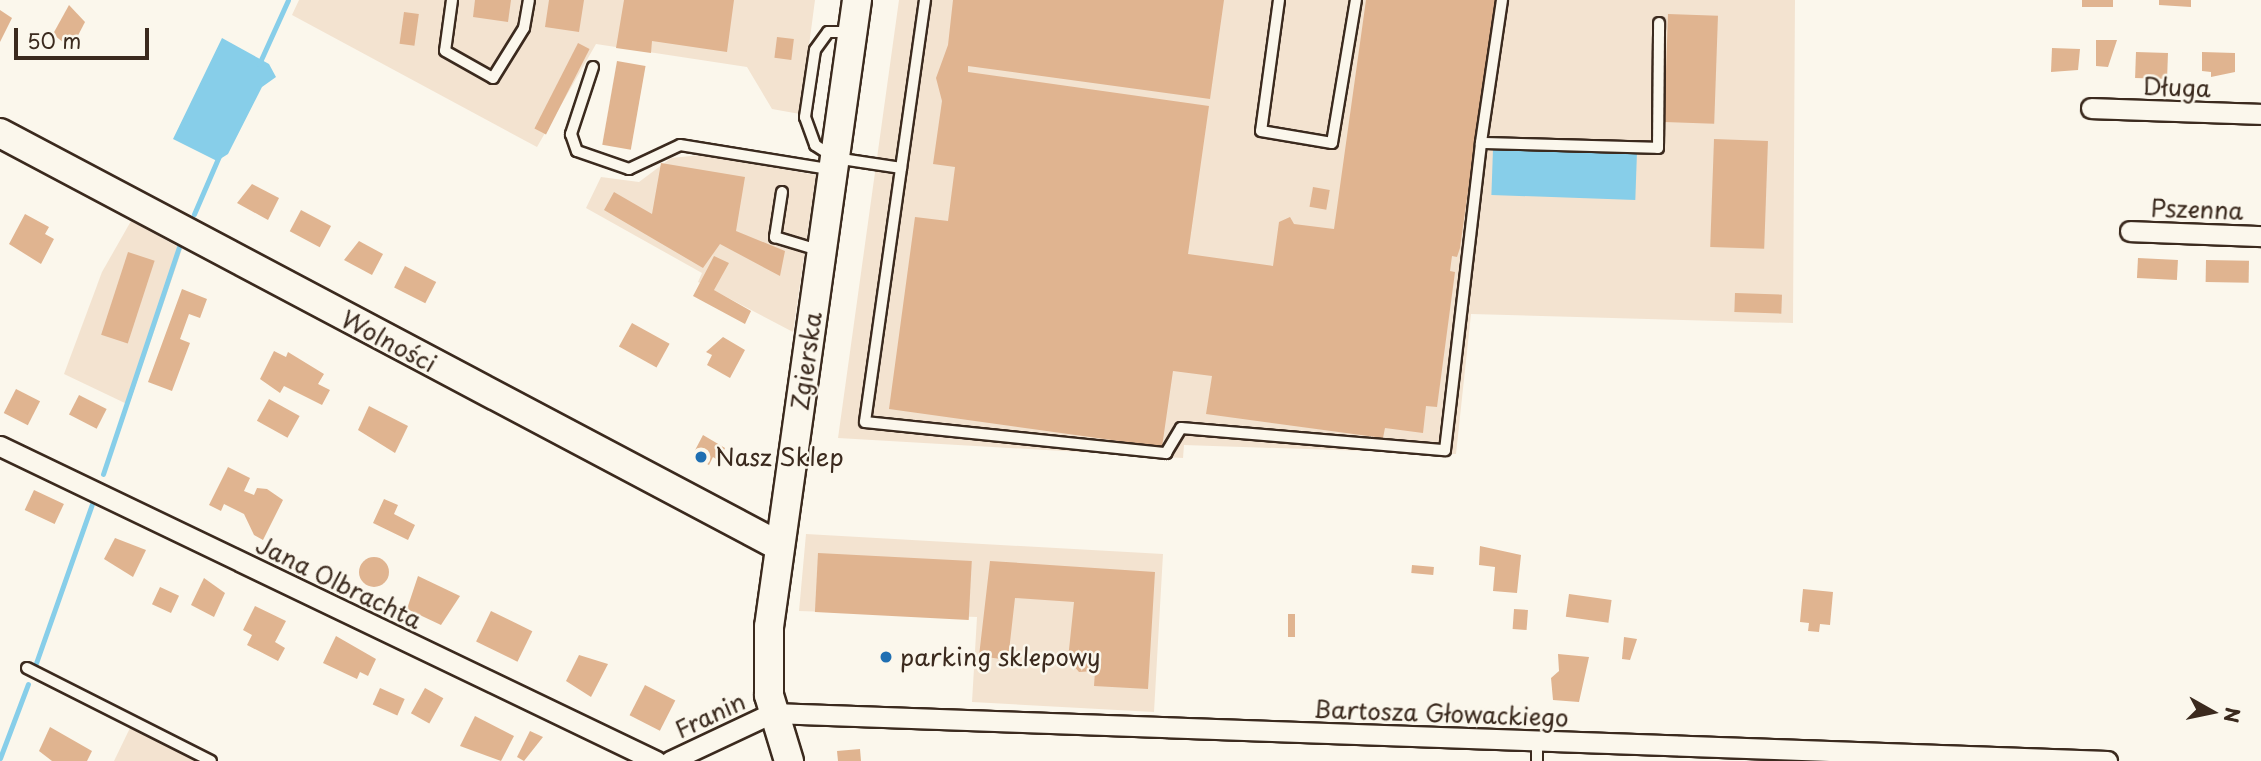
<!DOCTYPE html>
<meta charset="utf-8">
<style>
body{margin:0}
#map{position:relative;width:2261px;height:761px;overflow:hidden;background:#fbf7ec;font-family:"Playpen Sans",sans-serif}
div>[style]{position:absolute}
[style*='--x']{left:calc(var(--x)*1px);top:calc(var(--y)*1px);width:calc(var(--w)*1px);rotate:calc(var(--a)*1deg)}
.built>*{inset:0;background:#f3e3d0}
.water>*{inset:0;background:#87cee9;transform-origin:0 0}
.stream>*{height:5px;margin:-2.5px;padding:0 2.5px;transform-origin:2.5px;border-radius:2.5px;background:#87cee9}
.building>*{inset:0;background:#e0b490;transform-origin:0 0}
.round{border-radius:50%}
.roads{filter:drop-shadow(2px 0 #3b2a1e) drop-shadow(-2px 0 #3b2a1e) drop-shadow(0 2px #3b2a1e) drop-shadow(0 -2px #3b2a1e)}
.lane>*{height:10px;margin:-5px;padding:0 5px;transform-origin:5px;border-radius:5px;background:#fbf7ec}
.street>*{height:19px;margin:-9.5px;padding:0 9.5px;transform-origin:9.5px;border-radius:9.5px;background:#fbf7ec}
.secondary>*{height:28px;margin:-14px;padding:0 14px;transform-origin:14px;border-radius:14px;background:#fbf7ec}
.dots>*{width:19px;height:19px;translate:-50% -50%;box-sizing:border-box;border:4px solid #fbf7ec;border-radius:50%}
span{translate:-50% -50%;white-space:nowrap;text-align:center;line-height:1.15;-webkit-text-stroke:5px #fbf7ec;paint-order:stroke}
.street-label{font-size:24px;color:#3b2a1e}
.poi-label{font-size:24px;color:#3b2a1e}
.left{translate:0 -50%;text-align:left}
.north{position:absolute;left:2177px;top:677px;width:70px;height:70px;-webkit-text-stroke:5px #fbf7ec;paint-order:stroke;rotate:99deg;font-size:19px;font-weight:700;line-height:28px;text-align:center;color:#3b2a1e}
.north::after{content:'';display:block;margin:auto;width:24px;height:32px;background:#3b2a1e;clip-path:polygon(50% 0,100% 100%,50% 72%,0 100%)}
.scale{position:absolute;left:14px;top:28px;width:135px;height:32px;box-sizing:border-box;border:4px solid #3b2a1e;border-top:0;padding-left:9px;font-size:21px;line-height:24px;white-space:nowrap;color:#3b2a1e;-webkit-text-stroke:5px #fbf7ec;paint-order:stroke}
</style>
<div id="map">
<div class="built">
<div style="clip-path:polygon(299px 0,815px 0,800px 114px,772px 109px,747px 67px,596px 44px,537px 147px,292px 15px)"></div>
<div style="clip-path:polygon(899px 0,1795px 0,1793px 323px,1471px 314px,1456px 454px,1184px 445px,1183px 458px,838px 438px)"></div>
<div style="clip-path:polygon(701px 155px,816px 175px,793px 332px,698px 282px,702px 273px,586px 208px,601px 177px,639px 182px,671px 158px)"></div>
<div style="clip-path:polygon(131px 221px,182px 249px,129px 405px,64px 374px,102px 272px)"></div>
<div style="clip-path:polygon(806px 534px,1163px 554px,1154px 712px,972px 702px,977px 617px,799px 611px)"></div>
<div style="clip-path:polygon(130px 728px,197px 761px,114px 761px)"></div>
</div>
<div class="water">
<div style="clip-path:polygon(222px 38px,269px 64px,276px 77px,262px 87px,228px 154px,217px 161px,173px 139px)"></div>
<div style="left:1493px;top:149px;width:144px;height:46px;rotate:2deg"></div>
</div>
<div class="stream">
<div style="--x:259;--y:64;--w:70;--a:-65.6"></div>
<div style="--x:194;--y:214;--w:63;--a:-66.7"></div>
<div style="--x:103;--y:474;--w:243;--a:-71.5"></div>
<div style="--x:36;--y:663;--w:172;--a:-70.6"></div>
<div style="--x:0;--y:758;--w:79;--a:-69.3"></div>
</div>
<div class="building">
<div style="clip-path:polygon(475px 0,511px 0,508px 22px,473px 17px)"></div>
<div style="clip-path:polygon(549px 0,584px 0,579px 32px,545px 27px)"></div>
<div style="clip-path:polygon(624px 0,734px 0,727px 52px,652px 41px,651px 53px,616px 48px)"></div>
<div style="clip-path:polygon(953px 0,1224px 0,1210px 99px,968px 66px,968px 72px,1209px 106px,1188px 254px,1273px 266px,1279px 222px,1290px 217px,1294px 224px,1334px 229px,1366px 0,1495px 0,1460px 248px,1457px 257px,1452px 256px,1450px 271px,1455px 272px,1437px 407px,1426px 406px,1423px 433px,1385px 428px,1383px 438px,1206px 414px,1212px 376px,1173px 371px,1162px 447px,889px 409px,915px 217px,948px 221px,955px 167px,933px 164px,942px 101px,936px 78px,948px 45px)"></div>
<div style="left:2082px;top:0;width:31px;height:7px"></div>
<div style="clip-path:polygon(2159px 0,2191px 0,2191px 7px,2159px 5px)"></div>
<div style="clip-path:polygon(69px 5px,85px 22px,71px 49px,53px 34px)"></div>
<div style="clip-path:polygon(0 10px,12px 18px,0 42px)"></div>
<div style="left:404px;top:12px;width:15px;height:32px;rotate:8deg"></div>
<div style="left:1668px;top:14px;width:50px;height:108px;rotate:2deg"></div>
<div style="left:777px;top:37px;width:17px;height:21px;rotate:7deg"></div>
<div style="clip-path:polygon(2096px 40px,2117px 40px,2108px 67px,2096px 66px)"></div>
<div style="left:578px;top:43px;width:13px;height:96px;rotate:27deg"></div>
<div style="clip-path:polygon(2052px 48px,2080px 49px,2078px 70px,2051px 72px)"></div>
<div style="left:2136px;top:52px;width:32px;height:26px;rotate:2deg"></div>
<div style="clip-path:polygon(2202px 52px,2235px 53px,2235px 72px,2211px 77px,2211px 72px,2202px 71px)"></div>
<div style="left:617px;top:61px;width:29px;height:85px;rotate:10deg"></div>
<div style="left:1714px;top:139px;width:54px;height:108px;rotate:2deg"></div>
<div style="clip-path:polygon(661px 163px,745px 177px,736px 231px,785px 251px,780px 276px,720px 244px,703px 268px,604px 210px,614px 192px,652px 214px)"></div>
<div style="clip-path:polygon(252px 184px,279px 198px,268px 220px,237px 203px)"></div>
<div style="left:1313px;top:187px;width:17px;height:20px;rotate:10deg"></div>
<div style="left:301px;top:210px;width:34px;height:24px;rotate:28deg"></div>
<div style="clip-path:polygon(25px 214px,49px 227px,45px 234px,54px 239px,41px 264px,9px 244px)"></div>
<div style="clip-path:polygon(359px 241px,383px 254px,372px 275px,344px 260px)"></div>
<div style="left:128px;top:252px;width:28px;height:87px;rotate:18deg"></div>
<div style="clip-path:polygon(714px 256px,729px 263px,714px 290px,751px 311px,745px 324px,693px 296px)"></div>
<div style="left:2138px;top:258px;width:40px;height:20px;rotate:3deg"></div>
<div style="left:2206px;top:260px;width:43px;height:22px;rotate:1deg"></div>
<div style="left:405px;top:266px;width:35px;height:24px;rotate:27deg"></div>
<div style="clip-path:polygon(182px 289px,207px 299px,200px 318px,189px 314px,180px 339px,190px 343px,172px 391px,148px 382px)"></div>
<div style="left:1735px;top:293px;width:47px;height:19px;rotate:2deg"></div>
<div style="left:632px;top:323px;width:43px;height:27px;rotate:29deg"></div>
<div style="clip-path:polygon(723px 337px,745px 350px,730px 378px,707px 365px,712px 355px,706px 352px)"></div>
<div style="clip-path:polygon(274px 351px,286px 357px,288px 352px,324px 374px,318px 384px,330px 390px,322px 405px,284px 386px,280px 393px,260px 379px)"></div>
<div style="left:16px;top:389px;width:27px;height:27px;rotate:27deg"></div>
<div style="left:79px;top:395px;width:31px;height:22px;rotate:27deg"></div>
<div style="left:269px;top:399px;width:35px;height:25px;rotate:29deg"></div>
<div style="clip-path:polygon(369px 406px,408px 426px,395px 453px,358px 430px)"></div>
<div style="clip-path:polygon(703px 435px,725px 448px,719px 461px,713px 457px,709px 465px,692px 456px)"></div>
<div style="clip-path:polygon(228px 467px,250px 478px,244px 491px,254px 495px,257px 488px,267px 489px,283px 500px,263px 540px,254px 535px,244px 514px,224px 504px,221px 511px,209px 505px)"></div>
<div style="left:34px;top:490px;width:33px;height:22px;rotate:25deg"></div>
<div style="clip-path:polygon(384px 499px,398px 505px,394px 514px,415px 525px,408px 540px,373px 523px)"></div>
<div style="clip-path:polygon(115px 538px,146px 550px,133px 577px,104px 559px)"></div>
<div style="clip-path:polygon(1480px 546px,1521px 555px,1517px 593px,1493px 591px,1495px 567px,1479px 565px)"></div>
<div style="left:818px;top:553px;width:154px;height:59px;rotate:3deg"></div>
<div class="round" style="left:359px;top:557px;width:30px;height:30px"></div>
<div style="clip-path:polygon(990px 561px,1155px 572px,1148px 689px,1094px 686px,1095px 671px,1079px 672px,1068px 659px,1074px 602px,1015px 598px,1008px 660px,979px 656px)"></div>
<div style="left:1412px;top:565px;width:22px;height:8px;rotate:5deg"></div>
<div style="clip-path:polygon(418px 576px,460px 596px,441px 625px,407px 609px)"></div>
<div style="clip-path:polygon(204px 578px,225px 593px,214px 617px,191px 605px)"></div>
<div style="left:160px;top:587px;width:21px;height:19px;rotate:25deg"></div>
<div style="clip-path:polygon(1803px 589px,1833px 592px,1830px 625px,1820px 624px,1819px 632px,1808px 631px,1809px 623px,1800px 622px)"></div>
<div style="left:1569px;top:594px;width:43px;height:23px;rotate:8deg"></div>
<div style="clip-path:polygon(255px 606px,286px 621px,275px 642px,285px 648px,278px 661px,247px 645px,252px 635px,243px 630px)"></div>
<div style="left:1514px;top:609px;width:14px;height:20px;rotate:4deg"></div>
<div style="left:491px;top:611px;width:46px;height:34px;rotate:26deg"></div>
<div style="left:1288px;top:614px;width:7px;height:23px"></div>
<div style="clip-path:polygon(336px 636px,376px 659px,368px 676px,360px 672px,357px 679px,323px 663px)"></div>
<div style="clip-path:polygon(1624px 637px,1637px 639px,1630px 660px,1622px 659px)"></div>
<div style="clip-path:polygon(1558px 654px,1589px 657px,1579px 702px,1553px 700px,1551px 678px,1559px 671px)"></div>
<div style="clip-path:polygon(579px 655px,608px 664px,591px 697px,566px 681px)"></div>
<div style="left:645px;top:685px;width:34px;height:34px;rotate:27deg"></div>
<div style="left:380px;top:688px;width:27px;height:18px;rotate:24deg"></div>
<div style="left:425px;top:688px;width:21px;height:29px;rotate:29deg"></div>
<div style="clip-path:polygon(475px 716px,514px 736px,501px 761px,460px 746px)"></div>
<div style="clip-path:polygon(50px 727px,92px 751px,87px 761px,52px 761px,39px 751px)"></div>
<div style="clip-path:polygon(530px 731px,543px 737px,524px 761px,517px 757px)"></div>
<div style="clip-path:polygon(860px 749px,861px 761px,838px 761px,837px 751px)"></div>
</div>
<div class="roads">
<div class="lane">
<div style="--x:452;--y:0;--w:51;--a:97.8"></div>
<div style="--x:445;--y:51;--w:55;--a:29.4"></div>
<div style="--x:493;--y:78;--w:59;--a:-58.2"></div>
<div style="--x:524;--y:28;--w:28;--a:-80"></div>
<div style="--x:925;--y:0;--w:426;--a:98.1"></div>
<div style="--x:865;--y:422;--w:303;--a:5.9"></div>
<div style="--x:1166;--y:453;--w:29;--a:-59"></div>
<div style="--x:1181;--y:428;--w:265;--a:4.8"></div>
<div style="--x:1445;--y:450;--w:309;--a:-83.3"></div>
<div style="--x:1279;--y:0;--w:132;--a:97.8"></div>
<div style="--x:1261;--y:131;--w:72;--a:9.6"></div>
<div style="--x:1332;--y:143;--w:145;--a:-80.5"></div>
<div style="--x:1502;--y:0;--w:145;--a:98.4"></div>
<div style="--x:1481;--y:143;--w:177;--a:1.6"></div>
<div style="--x:1658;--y:148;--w:125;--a:-89.5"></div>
<div style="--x:848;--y:32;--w:20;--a:180"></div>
<div style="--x:828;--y:32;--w:22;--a:126"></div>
<div style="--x:815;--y:50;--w:68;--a:98.5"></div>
<div style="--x:805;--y:117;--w:30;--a:70"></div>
<div style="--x:815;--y:145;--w:24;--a:33"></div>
<div style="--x:835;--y:158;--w:67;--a:8.6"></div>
<div style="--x:593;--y:67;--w:71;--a:108.2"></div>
<div style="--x:571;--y:134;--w:18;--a:71"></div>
<div style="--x:577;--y:151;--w:55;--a:19.1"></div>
<div style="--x:629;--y:169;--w:56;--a:-25.2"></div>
<div style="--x:680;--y:145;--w:151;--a:9.2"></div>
<div style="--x:782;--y:192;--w:46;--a:98.8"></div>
<div style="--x:775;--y:237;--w:45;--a:16.8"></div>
<div style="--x:27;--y:668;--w:206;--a:26.8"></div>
<div style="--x:1537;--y:761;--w:21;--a:-90"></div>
</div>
<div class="street">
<div style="--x:2091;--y:108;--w:170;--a:2"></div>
<div style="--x:2130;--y:231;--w:131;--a:2.2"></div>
<div style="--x:0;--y:446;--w:728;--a:25.65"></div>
<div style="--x:670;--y:761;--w:113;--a:-25.2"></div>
<div style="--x:772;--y:713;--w:1336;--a:2.06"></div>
</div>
<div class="secondary">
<div style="--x:0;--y:133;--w:882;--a:27.93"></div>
<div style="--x:789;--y:761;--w:69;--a:-106.9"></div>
<div style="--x:769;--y:695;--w:68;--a:-90"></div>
<div style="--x:769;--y:627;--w:633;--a:-82.01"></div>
</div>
</div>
<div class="dots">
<div style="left:701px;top:457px;background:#1f6fb2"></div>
<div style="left:886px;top:657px;background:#1f6fb2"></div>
</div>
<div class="street-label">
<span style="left:2177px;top:87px;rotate:2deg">Długa</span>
<span style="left:2197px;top:209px;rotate:2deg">Pszenna</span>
<span style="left:389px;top:341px;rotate:28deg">Wolności</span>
<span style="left:806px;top:361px;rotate:-82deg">Zgierska</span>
<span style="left:339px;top:582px;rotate:26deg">Jana Olbrachta</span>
<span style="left:1441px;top:713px;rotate:2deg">Bartosza Głowackiego</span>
<span style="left:710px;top:715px;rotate:-25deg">Franin</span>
</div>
<div class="poi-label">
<span class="left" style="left:715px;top:457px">Nasz Sklep</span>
<span class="left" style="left:900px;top:657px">parking sklepowy</span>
</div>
<div class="north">N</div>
<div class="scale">50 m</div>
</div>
